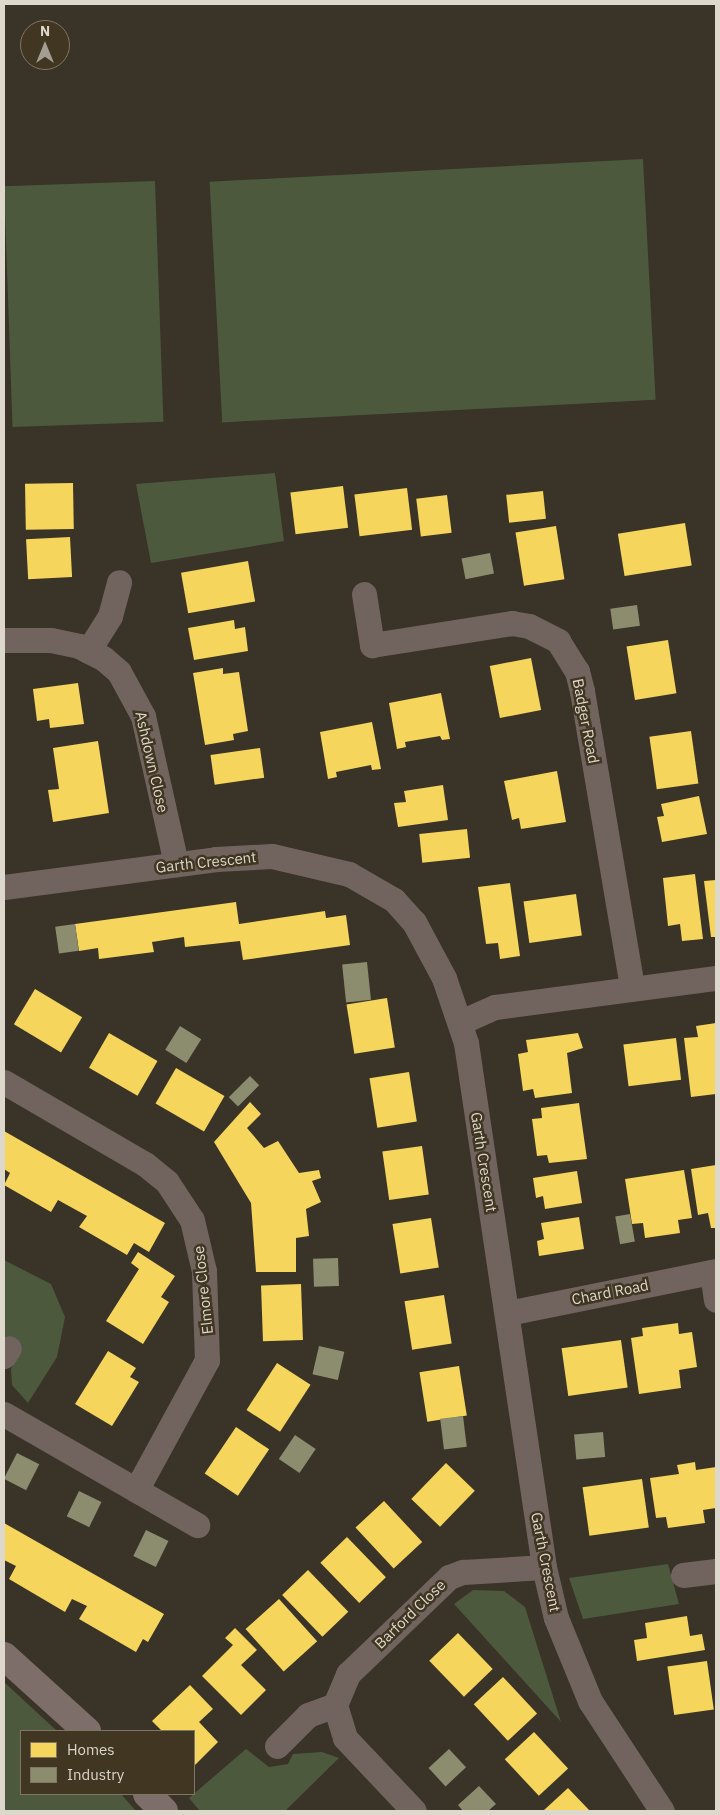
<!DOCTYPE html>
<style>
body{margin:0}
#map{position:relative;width:720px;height:1815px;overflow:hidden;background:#393328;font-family:"IBM Plex Sans",sans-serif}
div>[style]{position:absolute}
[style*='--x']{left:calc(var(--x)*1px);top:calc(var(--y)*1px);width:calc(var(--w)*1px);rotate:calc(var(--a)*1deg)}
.green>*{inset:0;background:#4d593c;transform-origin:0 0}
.homes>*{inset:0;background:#f6d55c;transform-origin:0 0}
.industry>*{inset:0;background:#8c8c6e;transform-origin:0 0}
.street>*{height:25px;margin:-12.5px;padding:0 12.5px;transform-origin:12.5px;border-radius:12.5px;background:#71645f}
.secondary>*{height:28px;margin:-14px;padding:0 14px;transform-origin:14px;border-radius:14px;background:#7d6e69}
span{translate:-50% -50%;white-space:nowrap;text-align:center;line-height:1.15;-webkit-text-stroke:5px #403621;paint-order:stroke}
.street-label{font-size:15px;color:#ded7cb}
.frame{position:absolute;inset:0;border:5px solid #ded7cb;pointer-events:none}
.legend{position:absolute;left:20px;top:1730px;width:175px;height:65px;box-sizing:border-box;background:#403621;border:1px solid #7f7665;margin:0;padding:6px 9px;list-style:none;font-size:15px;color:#ded7cb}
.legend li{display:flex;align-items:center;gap:10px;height:25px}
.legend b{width:25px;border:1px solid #7f7665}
.north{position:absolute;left:20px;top:20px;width:50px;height:50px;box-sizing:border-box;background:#403621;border:1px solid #7f7665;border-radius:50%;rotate:0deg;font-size:14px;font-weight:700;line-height:20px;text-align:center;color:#ded7cb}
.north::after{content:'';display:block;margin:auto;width:18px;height:22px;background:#a49e92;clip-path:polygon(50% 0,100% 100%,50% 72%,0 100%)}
</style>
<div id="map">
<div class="green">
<div style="left:643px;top:159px;width:241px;height:434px;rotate:87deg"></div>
<div style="left:155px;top:181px;width:241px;height:151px;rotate:88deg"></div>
<div style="clip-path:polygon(275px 473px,284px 541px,151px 563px,136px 484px)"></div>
<div style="clip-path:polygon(4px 1260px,51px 1284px,65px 1317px,57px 1357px,28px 1403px,12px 1385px,11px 1369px,19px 1353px,4px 1343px)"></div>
<div style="clip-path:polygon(668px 1564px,679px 1604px,583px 1619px,569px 1578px)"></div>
<div style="clip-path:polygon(473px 1590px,504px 1591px,525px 1607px,561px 1722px,454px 1604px)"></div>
<div style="clip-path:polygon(4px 1682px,57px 1731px,21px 1731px,21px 1794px,121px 1794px,136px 1811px,4px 1811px)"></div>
<div style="clip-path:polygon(246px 1749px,269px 1767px,288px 1764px,293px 1754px,322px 1752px,339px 1758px,285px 1811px,200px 1811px,189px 1798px)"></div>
</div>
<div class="homes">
<div style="left:73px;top:483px;width:46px;height:48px;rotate:89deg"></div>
<div style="left:343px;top:486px;width:42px;height:53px;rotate:83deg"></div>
<div style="left:407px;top:488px;width:42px;height:53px;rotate:83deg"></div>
<div style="left:543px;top:491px;width:28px;height:37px;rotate:84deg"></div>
<div style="left:447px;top:495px;width:38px;height:31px;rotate:83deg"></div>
<div style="left:685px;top:523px;width:43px;height:68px;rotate:81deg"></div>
<div style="left:556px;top:526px;width:54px;height:41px;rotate:81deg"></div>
<div style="left:70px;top:537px;width:40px;height:44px;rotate:87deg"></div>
<div style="left:248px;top:561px;width:41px;height:68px;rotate:80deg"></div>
<div style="clip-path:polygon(234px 620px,235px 629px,245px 627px,248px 651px,194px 660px,188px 628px)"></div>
<div style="left:668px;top:640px;width:54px;height:42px;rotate:81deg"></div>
<div style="left:531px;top:658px;width:53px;height:42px;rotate:79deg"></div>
<div style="clip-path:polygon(223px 668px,223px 674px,239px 672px,248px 731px,233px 734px,234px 740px,205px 745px,193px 673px)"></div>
<div style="clip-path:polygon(78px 683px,84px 724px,50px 728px,49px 719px,37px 721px,33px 689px)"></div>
<div style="clip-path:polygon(441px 693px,450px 739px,442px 740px,440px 736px,405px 742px,406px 747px,397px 749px,389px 703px)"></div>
<div style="clip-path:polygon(372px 722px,381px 769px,372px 770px,371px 765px,336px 772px,337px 777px,328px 779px,320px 732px)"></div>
<div style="left:691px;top:731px;width:53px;height:42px;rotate:82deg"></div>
<div style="clip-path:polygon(98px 741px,109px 813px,53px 822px,48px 790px,59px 789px,53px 748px)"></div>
<div style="left:260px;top:748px;width:30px;height:50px;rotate:82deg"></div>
<div style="clip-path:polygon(557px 771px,566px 822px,521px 829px,519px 818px,512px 820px,504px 781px)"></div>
<div style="clip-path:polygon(443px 785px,448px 820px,398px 827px,394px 803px,406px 802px,404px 791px)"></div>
<div style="clip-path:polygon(699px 796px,707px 834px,662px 842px,657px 817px,664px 816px,661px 804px)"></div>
<div style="left:467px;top:829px;width:29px;height:48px;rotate:84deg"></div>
<div style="clip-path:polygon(695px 874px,703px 939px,682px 941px,680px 924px,668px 926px,663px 878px)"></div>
<div style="clip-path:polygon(716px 880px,716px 937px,711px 937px,704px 881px)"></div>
<div style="clip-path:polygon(510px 883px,520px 956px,500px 959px,498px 943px,486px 944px,478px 887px)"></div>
<div style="left:576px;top:894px;width:42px;height:53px;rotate:82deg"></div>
<div style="clip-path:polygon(236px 902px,239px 924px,325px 911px,326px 918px,346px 915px,350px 945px,243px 960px,240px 941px,185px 947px,184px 937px,152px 942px,154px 952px,99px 959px,98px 948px,79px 951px,75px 924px)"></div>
<div style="left:35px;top:989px;width:55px;height:41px;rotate:31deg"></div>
<div style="left:387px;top:998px;width:50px;height:41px;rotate:81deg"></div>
<div style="clip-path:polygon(716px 1023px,716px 1094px,691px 1097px,684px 1038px,698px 1037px,696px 1026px)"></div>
<div style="left:109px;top:1033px;width:56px;height:40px;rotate:30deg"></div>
<div style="clip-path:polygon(578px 1033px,583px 1048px,567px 1053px,572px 1093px,535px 1098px,533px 1089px,523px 1091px,518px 1054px,528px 1052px,526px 1040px)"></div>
<div style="left:676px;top:1038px;width:42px;height:53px;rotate:83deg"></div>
<div style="left:176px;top:1068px;width:56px;height:41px;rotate:30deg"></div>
<div style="left:409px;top:1072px;width:50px;height:40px;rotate:81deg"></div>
<div style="clip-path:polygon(250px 1102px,261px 1114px,247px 1128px,264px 1148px,278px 1141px,299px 1173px,319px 1170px,321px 1178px,312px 1181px,321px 1202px,306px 1209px,309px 1236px,296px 1238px,296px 1272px,256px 1272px,251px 1203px,214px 1142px)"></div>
<div style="clip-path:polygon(579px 1103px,587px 1159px,549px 1163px,547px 1155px,537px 1156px,532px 1119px,542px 1118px,541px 1108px)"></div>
<div style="clip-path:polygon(4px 1131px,165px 1223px,149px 1252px,134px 1243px,127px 1255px,79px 1227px,87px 1216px,58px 1200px,51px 1212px,4px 1185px,10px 1173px,4px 1169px)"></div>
<div style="left:422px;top:1146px;width:49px;height:40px;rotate:82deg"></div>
<div style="clip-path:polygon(716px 1165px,716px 1228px,711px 1228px,708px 1213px,698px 1215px,691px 1169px)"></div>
<div style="clip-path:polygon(684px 1170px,692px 1218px,678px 1220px,680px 1233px,645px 1238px,643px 1223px,632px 1224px,625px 1179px)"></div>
<div style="clip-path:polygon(577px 1171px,582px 1203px,545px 1209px,543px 1196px,536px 1198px,533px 1178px)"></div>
<div style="clip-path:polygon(579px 1217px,584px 1249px,539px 1256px,537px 1241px,544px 1239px,541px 1223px)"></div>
<div style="left:431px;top:1218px;width:50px;height:39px;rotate:81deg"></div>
<div style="clip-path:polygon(138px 1252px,175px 1276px,161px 1297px,169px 1302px,143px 1344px,106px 1321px,139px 1269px,131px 1263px)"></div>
<div style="left:301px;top:1284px;width:56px;height:40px;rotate:88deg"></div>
<div style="left:444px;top:1295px;width:49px;height:40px;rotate:81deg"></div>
<div style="clip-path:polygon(678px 1323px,679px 1334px,692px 1332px,697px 1367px,679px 1370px,681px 1388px,639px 1394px,631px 1338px,643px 1336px,642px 1328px)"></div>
<div style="left:621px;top:1340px;width:48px;height:60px;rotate:82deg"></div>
<div style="clip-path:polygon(108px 1351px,136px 1368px,130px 1377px,139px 1382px,112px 1426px,75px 1404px)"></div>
<div style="left:277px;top:1363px;width:40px;height:56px;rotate:33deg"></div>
<div style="left:459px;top:1366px;width:50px;height:40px;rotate:81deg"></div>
<div style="left:236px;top:1427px;width:40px;height:56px;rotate:34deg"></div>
<div style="clip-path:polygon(695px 1462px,696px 1470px,716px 1467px,716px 1508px,703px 1510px,705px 1523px,668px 1528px,666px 1517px,656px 1518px,650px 1478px,679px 1474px,677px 1465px)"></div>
<div style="left:446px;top:1463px;width:40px;height:50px;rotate:44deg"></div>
<div style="left:642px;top:1479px;width:49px;height:60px;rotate:82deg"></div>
<div style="left:384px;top:1501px;width:56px;height:39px;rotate:47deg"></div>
<div style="clip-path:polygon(4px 1523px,164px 1614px,148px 1642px,143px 1639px,136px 1652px,79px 1619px,87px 1606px,72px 1599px,65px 1612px,9px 1579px,16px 1566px,4px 1560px)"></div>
<div style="left:347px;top:1537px;width:56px;height:37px;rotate:46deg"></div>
<div style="left:308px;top:1570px;width:58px;height:36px;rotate:46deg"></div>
<div style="left:279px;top:1599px;width:57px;height:45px;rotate:48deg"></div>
<div style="clip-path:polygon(687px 1616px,690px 1636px,702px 1634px,705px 1650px,637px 1661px,634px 1640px,647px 1638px,645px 1623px)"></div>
<div style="clip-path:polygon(235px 1628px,257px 1650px,241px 1665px,266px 1690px,241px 1715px,202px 1676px,233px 1645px,225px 1638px)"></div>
<div style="left:458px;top:1633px;width:50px;height:40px;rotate:46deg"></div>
<div style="left:707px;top:1661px;width:49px;height:40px;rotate:82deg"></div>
<div style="left:503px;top:1677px;width:50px;height:40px;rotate:47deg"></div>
<div style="clip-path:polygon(190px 1685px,213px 1709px,199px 1722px,218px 1742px,194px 1766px,194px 1731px,162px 1731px,152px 1721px)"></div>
<div style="left:534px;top:1732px;width:50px;height:40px;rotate:47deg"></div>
<div style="clip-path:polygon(568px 1788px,590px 1811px,543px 1811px)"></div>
</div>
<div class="industry">
<div style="left:490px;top:553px;width:21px;height:29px;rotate:79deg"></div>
<div style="left:637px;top:605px;width:21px;height:27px;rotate:82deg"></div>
<div style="left:75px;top:924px;width:27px;height:20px;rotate:82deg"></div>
<div style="left:367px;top:962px;width:38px;height:25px;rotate:84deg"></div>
<div style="left:180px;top:1026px;width:25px;height:28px;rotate:32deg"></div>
<div style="left:250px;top:1076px;width:13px;height:30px;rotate:45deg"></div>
<div style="left:630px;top:1214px;width:28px;height:15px;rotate:80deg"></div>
<div style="left:338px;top:1258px;width:28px;height:25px;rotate:88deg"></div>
<div style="left:319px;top:1346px;width:26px;height:29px;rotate:13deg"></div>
<div style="left:463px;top:1416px;width:31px;height:23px;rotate:83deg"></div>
<div style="left:603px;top:1432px;width:25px;height:29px;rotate:85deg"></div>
<div style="left:295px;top:1435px;width:25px;height:29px;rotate:34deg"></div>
<div style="left:17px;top:1453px;width:25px;height:29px;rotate:27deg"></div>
<div style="left:79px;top:1491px;width:25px;height:28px;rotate:26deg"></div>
<div style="left:146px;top:1530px;width:25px;height:29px;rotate:26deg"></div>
<div style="left:449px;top:1749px;width:25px;height:28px;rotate:47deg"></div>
<div style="clip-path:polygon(479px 1786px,496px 1804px,488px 1811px,463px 1811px,458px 1805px)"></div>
</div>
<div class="street">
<div style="--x:364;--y:594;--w:52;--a:81.1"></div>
<div style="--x:372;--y:645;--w:142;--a:-8.9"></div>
<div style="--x:512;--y:623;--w:17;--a:10"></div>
<div style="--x:529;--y:626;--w:33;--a:27"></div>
<div style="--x:558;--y:641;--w:36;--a:58"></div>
<div style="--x:577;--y:671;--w:21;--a:76"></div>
<div style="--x:582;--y:691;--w:301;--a:80.4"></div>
<div style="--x:4;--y:640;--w:47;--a:0"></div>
<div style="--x:51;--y:640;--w:29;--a:12"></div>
<div style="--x:79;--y:646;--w:27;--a:27"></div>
<div style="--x:103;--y:658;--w:21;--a:41"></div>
<div style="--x:119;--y:672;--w:50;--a:61.4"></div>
<div style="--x:143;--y:716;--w:152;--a:77.4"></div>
<div style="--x:88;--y:651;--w:41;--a:-57.8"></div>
<div style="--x:110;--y:616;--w:35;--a:-75"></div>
<div style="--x:4;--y:887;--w:214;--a:-7.5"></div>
<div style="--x:216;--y:859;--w:56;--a:-3.1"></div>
<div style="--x:272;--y:856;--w:79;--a:13.2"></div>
<div style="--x:349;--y:874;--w:52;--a:30"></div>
<div style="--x:394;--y:900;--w:30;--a:48"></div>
<div style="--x:414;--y:922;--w:64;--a:61.8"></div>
<div style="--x:444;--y:978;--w:69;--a:71.3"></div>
<div style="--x:466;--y:1043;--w:530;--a:81.53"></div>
<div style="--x:544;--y:1567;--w:52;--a:76.8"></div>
<div style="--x:556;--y:1618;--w:90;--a:67.7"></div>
<div style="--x:590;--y:1701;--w:131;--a:56.8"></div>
<div style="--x:461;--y:1022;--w:37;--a:-24"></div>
<div style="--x:495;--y:1007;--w:223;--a:-7.5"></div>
<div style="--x:4;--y:1082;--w:163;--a:30.2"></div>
<div style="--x:145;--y:1164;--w:28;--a:39"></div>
<div style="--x:167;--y:1182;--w:45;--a:56.7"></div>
<div style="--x:192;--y:1220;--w:52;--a:76.8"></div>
<div style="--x:204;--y:1271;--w:89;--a:88.1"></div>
<div style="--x:207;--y:1360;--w:148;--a:118.6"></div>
<div style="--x:712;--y:1272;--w:28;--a:82"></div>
<div style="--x:508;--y:1313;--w:212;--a:-11.4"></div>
<div style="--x:4;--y:1356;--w:9;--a:-58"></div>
<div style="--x:4;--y:1414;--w:223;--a:29.9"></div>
<div style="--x:683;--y:1575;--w:33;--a:-7"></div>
<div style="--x:335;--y:1705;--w:34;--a:73"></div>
<div style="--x:345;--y:1738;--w:100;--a:46.6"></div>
<div style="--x:277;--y:1746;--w:44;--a:-45"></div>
<div style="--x:308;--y:1715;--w:29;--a:-20"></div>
<div style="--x:335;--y:1705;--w:34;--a:-67"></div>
<div style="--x:348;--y:1674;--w:140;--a:-43.8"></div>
<div style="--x:449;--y:1577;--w:15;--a:-20"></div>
<div style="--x:463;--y:1572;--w:81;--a:-3.5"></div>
</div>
<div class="secondary">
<div style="--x:4;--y:1656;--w:112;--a:42.1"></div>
<div style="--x:147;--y:1794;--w:24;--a:45"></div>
</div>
<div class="street-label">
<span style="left:586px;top:721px;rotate:79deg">Badger Road</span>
<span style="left:152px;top:762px;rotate:77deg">Ashdown Close</span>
<span style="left:206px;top:862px;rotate:-6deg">Garth Crescent</span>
<span style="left:484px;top:1162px;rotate:81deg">Garth Crescent</span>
<span style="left:203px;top:1290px;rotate:-96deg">Elmore Close</span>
<span style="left:610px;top:1292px;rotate:-11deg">Chard Road</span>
<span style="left:546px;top:1562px;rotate:79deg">Garth Crescent</span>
<span style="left:410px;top:1614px;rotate:-44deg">Barford Close</span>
</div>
<div class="frame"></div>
<ul class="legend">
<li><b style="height:14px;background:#f6d55c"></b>Homes</li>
<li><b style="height:14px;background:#8c8c6e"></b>Industry</li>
</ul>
<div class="north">N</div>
</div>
